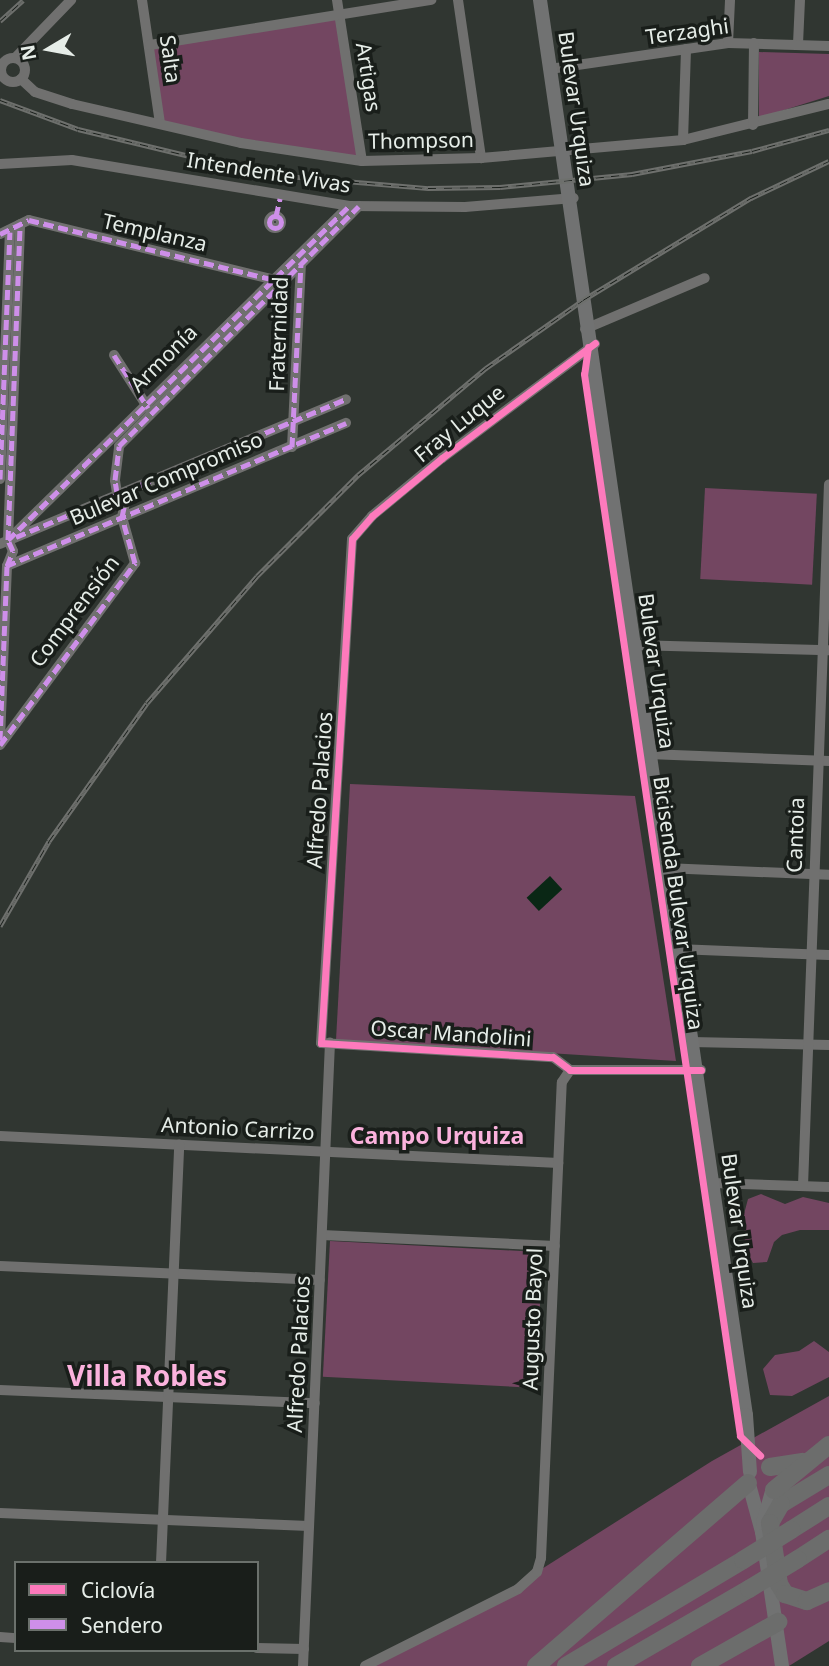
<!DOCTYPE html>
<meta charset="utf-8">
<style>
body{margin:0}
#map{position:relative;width:829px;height:1666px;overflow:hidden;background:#303631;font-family:"Noto Sans",sans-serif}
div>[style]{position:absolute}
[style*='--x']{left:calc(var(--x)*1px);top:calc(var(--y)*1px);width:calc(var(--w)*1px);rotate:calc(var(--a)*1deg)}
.green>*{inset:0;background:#734661;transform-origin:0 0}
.water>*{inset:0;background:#0a2715;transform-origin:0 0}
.street>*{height:10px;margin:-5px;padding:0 5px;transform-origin:5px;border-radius:5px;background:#70706f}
.street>.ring{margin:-5px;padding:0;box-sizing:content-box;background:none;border:10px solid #70706f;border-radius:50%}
.secondary>*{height:14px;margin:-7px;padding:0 7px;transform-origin:7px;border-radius:7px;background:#717272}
.highway>*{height:18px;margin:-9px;padding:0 9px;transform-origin:9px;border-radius:9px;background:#6c6d6c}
.rail>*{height:5px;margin-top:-2.5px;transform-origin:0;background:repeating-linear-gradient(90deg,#191e1a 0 8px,#6e706d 0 16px);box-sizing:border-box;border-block:2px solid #6e706d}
.highway-bridge>*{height:18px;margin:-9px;padding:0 9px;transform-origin:9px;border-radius:9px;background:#6c6d6c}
.quiet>*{height:5px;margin-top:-2.5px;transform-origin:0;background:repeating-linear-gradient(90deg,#ce8fe9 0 10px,transparent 0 15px)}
.quiet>.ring{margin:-2.5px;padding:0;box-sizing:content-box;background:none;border:5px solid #ce8fe9;border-radius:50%}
.cycleway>*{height:7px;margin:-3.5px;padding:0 3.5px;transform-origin:3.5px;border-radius:3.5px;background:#fd7abc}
span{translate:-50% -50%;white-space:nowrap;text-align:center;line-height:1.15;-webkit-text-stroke:7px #191e1a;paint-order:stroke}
.street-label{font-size:21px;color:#e6ede8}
.neighbourhood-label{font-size:23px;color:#fbb2dd;font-weight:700}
.district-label{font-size:28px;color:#fbb2dd;font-weight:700}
.legend{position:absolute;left:14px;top:1561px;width:245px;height:91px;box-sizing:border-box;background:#191e1a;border:2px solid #6b716c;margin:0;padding:9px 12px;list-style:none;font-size:21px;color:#e6ede8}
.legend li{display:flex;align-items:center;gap:14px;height:35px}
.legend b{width:35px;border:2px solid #6b716c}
.north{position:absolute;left:14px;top:14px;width:70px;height:70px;-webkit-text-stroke:5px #191e1a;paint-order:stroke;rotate:260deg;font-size:19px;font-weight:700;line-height:28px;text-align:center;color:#e6ede8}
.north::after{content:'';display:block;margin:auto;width:24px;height:32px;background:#e6ede8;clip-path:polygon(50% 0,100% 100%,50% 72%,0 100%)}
</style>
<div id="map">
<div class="green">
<div style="clip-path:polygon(339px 15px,362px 161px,160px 124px,150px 45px)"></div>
<div style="clip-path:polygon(759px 52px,829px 54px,829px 96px,759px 118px)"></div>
<div style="left:705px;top:488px;width:112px;height:91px;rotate:3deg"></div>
<div style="clip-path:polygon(350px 784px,635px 796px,676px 1061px,336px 1040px)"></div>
<div style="clip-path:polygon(761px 1194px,785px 1204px,803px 1197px,829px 1203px,829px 1230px,800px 1230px,782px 1235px,774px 1242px,767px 1262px,753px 1263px,745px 1249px,744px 1214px,748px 1199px)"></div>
<div style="left:330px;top:1241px;width:213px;height:136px;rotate:3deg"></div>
<div style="clip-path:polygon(814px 1341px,829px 1352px,829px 1377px,792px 1396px,770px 1395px,763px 1369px,775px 1355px,799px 1351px)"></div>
<div style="clip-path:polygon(829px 1396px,829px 1641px,789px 1666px,365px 1666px,518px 1589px,537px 1572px,712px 1461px)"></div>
</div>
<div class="water">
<div style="left:550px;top:876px;width:18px;height:32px;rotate:47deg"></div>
</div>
<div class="street">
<div style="--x:142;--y:0;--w:125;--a:81.7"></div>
<div style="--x:337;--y:0;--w:163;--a:81.2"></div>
<div style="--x:458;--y:0;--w:160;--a:81.7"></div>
<div style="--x:728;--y:43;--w:43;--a:-87.3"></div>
<div style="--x:798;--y:44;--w:44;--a:-87.4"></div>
<div style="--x:150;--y:45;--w:285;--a:-9.1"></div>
<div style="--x:15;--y:58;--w:81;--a:-46"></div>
<div class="ring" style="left:1px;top:58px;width:14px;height:14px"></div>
<div style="--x:550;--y:69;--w:180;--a:-8.3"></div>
<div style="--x:728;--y:43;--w:101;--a:1.7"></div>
<div style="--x:21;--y:79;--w:19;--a:43"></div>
<div style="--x:35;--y:92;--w:39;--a:18"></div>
<div style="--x:72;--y:104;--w:173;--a:13"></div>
<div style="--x:241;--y:143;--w:122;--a:8.5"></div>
<div style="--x:362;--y:161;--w:119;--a:-1.4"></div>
<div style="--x:481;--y:158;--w:203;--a:-5.1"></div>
<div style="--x:683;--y:140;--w:150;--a:-13.9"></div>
<div style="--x:753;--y:125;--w:82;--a:-89.3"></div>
<div style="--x:683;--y:140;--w:91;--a:-88.1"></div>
<div style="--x:0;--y:164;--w:72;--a:-3.2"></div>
<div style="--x:72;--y:160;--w:281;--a:9.4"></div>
<div style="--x:349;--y:206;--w:116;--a:0.5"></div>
<div style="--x:465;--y:207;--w:109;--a:-4.7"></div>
<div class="ring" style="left:269px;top:216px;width:2px;height:2px"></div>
<div style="--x:0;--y:234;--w:32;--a:-26"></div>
<div style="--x:29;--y:220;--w:254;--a:13.7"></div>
<div style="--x:585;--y:329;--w:130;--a:-23"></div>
<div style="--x:595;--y:344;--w:191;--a:143.3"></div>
<div style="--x:442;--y:458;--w:91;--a:140.4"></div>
<div style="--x:372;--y:516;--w:30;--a:131"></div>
<div style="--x:352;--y:539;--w:505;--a:93.52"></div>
<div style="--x:321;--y:1043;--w:232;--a:3.5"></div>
<div style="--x:553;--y:1057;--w:21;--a:37"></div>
<div style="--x:570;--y:1070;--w:131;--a:0"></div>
<div style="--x:114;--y:355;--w:63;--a:57.3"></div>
<div style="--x:292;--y:447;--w:182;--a:-87.2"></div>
<div style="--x:0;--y:479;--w:247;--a:-87.7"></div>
<div style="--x:8;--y:540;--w:477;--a:-44.4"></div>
<div style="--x:0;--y:544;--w:375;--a:-22.7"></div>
<div style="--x:7;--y:566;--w:368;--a:-22.9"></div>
<div style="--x:632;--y:645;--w:197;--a:1.5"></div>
<div style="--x:0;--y:740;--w:174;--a:-87.7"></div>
<div style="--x:7;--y:566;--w:16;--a:-68"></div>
<div style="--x:13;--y:551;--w:12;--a:-114"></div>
<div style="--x:8;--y:540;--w:316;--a:-87.8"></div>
<div style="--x:0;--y:745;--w:227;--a:-53.4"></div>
<div style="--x:135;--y:563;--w:48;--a:-105.8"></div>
<div style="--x:122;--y:517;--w:14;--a:-78"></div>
<div style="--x:125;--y:503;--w:13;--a:-129"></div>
<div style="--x:117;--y:493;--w:13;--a:-99"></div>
<div style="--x:115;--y:480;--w:34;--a:-83"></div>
<div style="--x:119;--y:446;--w:339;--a:-45"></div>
<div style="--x:648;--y:754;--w:181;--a:2.2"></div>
<div style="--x:665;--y:868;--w:164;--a:2.4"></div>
<div style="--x:677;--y:949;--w:152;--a:2.3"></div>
<div style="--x:691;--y:1042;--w:138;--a:1.2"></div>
<div style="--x:0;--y:1136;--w:559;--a:2.77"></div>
<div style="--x:712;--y:1183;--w:117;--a:2"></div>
<div style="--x:803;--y:1186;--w:702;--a:-87.88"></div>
<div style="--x:322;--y:1235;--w:233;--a:2.7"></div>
<div style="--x:0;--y:1266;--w:320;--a:2.5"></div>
<div style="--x:0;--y:1390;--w:315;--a:2.4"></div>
<div style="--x:0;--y:1513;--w:309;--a:2.4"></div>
<div style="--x:161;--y:1563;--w:419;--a:-87.5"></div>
<div style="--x:0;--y:1637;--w:16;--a:4"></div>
<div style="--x:257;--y:1648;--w:47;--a:1.2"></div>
<div style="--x:303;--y:1666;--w:624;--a:-87.52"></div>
<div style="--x:365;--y:1666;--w:171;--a:-26.7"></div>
<div style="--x:518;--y:1589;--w:25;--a:-42"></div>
<div style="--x:537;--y:1572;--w:15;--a:-74"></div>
<div style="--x:541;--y:1558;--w:476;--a:-87.5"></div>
<div style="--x:562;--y:1082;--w:14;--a:-56"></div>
</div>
<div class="secondary">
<div style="--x:540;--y:0;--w:1430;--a:81.72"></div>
<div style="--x:746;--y:1415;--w:57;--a:86"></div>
<div style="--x:750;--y:1488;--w:46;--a:74.7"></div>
<div style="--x:762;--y:1532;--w:135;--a:81.5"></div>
<div style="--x:763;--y:1523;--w:32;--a:-74"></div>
</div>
<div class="highway">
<div style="--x:770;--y:1467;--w:33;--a:-9"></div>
<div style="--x:829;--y:1475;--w:56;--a:148.9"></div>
<div style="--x:781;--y:1504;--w:22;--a:120"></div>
<div style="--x:770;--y:1523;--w:62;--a:81.6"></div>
<div style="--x:779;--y:1584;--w:12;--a:59"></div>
<div style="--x:785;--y:1594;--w:23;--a:18"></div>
<div style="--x:807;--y:1601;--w:24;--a:-24"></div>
<div style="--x:774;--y:1490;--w:71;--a:-39.3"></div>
<div style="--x:791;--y:1530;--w:45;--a:-32.3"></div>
<div style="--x:798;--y:1559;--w:37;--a:-33"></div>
<div style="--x:536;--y:1666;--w:280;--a:-40.8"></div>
<div style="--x:566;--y:1666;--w:206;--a:-30.9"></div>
<div style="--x:616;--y:1666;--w:154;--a:-30.1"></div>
<div style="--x:700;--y:1666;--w:90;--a:-29.4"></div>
</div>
<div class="rail">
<div style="--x:0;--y:21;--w:31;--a:-42"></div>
<div style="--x:0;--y:100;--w:83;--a:20.4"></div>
<div style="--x:78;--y:129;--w:115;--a:13.6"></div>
<div style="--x:190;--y:156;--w:99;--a:11.7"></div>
<div style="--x:287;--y:176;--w:142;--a:4.9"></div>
<div style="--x:428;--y:188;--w:72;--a:-0.8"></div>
<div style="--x:500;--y:187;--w:133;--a:-5.6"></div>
<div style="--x:632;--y:174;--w:122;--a:-10.9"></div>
<div style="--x:752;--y:151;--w:80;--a:-15.3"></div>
<div style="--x:0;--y:926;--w:98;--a:-60"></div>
<div style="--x:49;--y:841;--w:169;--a:-54.6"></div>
<div style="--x:147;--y:703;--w:168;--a:-49.1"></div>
<div style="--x:257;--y:576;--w:143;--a:-45"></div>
<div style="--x:358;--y:475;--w:167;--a:-39.9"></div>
<div style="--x:486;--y:368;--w:118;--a:-35"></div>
<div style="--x:583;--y:300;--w:197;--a:-31.3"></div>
<div style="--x:751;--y:198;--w:86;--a:-25.4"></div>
</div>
<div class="highway-bridge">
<div style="--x:743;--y:1560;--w:57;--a:-32"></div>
<div style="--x:749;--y:1589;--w:57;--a:-31.5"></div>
</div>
<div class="quiet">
<div class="ring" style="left:269px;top:216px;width:7px;height:7px"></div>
<div style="--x:276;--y:216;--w:18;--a:-77"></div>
<div style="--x:0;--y:234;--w:32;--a:-26"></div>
<div style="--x:29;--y:220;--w:254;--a:13.7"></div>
<div style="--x:114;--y:355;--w:63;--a:57.3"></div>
<div style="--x:292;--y:447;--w:182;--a:-87.2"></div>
<div style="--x:0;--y:479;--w:247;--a:-87.7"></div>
<div style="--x:16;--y:537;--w:358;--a:-22.7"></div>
<div style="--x:8;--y:540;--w:476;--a:-44.4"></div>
<div style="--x:6;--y:566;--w:369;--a:-22.8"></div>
<div style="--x:0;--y:740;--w:174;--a:-87.7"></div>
<div style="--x:7;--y:566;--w:16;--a:-68"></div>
<div style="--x:13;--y:551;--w:12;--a:-114"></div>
<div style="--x:8;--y:540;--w:316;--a:-87.8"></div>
<div style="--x:0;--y:745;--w:227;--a:-53.4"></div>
<div style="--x:135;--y:563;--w:48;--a:-105.8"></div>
<div style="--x:122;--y:517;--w:14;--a:-78"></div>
<div style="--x:125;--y:503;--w:13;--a:-129"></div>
<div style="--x:117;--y:493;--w:13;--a:-99"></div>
<div style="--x:115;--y:480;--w:34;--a:-83"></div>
<div style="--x:119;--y:446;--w:339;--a:-45"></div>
</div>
<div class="cycleway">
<div style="--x:595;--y:343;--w:191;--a:143.1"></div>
<div style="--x:442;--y:458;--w:91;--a:140.4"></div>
<div style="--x:372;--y:516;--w:30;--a:131"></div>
<div style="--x:352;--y:539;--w:505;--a:93.52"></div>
<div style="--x:321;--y:1043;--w:232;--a:3.5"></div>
<div style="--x:553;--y:1057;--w:21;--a:37"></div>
<div style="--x:570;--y:1070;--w:131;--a:0"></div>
<div style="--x:588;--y:347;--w:27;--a:98"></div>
<div style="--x:584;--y:374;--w:1073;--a:81.64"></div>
<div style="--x:740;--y:1436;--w:28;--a:44"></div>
</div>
<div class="street-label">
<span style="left:687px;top:31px;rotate:-8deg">Terzaghi</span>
<span style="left:171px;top:59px;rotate:82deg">Salta</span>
<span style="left:369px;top:77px;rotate:81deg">Artigas</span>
<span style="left:577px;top:109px;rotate:82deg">Bulevar Urquiza</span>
<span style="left:421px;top:140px;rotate:-1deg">Thompson</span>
<span style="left:269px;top:172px;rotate:9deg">Intendente Vivas</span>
<span style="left:155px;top:232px;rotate:13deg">Templanza</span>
<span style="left:278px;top:334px;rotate:-88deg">Fraternidad</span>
<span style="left:163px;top:358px;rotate:-45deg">Armonía</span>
<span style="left:459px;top:423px;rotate:-39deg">Fray Luque</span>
<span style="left:166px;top:478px;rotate:-23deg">Bulevar Compromiso</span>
<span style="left:74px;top:611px;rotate:-53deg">Comprensión</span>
<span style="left:657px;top:671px;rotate:82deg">Bulevar Urquiza</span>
<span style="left:319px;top:790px;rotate:-86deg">Alfredo Palacios</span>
<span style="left:795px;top:835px;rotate:-88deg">Cantoia</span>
<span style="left:679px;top:903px;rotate:82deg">Bicisenda Bulevar Urquiza</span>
<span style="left:451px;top:1033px;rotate:4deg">Oscar Mandolini</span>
<span style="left:238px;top:1128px;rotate:3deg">Antonio Carrizo</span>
<span style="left:740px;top:1231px;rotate:82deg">Bulevar Urquiza</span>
<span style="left:532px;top:1319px;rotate:-88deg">Augusto Bayol</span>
<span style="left:298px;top:1354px;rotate:-87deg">Alfredo Palacios</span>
</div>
<div class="neighbourhood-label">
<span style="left:437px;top:1135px">Campo Urquiza</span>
</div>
<div class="district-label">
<span style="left:147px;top:1375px">Villa Robles</span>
</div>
<ul class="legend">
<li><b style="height:9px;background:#fd7abc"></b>Ciclovía</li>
<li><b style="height:9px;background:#ce8fe9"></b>Sendero</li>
</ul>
<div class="north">N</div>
</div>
